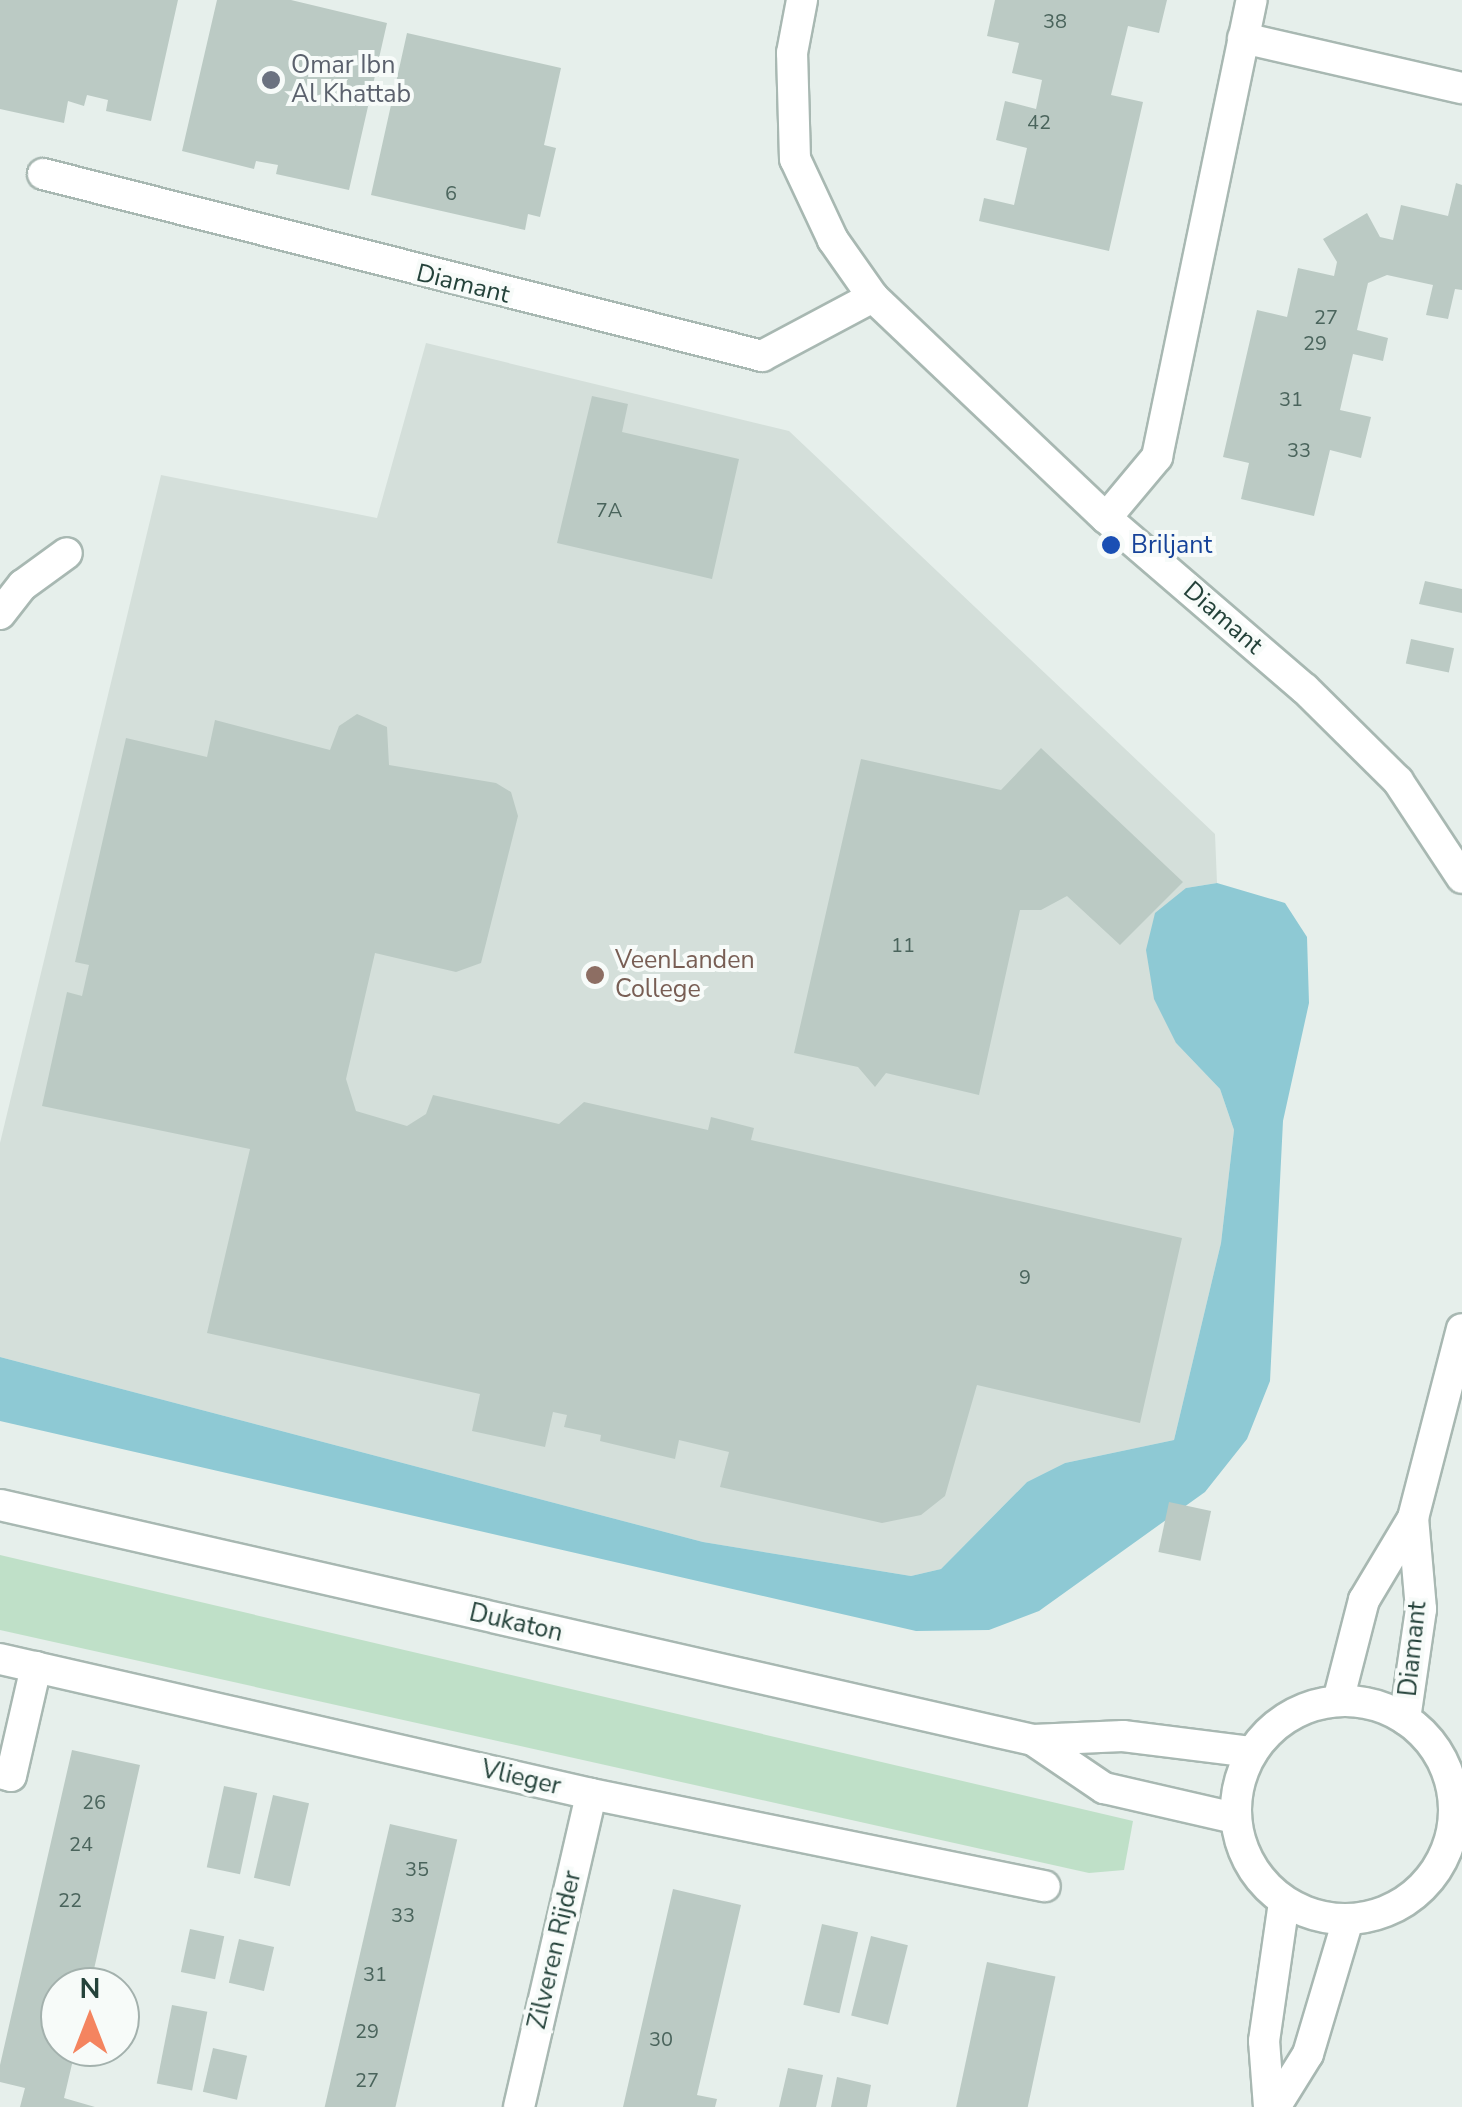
<!DOCTYPE html>
<style>
body{margin:0}
#map{position:relative;width:1462px;height:2107px;overflow:hidden;background:#e6efeb;font-family:"Nunito Sans",sans-serif}
div>[style]{position:absolute}
[style*='--x']{left:calc(var(--x)*1px);top:calc(var(--y)*1px);width:calc(var(--w)*1px);rotate:calc(var(--a)*1deg)}
.built>*{inset:0;background:#d4dfda}
.green>*{inset:0;background:#bfe0c8}
.water>*{inset:0;background:#8ec9d4}
.building>*{inset:0;background:#bbcac4;transform-origin:0 0}
.roads{filter:drop-shadow(2px 0 #a8b8b2) drop-shadow(-2px 0 #a8b8b2) drop-shadow(0 2px #a8b8b2) drop-shadow(0 -2px #a8b8b2)}
.street>*{height:30px;margin:-15px;padding:0 15px;transform-origin:15px;border-radius:15px;background:#fff}
.secondary>*{height:30px;margin:-15px;padding:0 15px;transform-origin:15px;border-radius:15px;background:#fff}
.secondary>.ring{margin:-15px;padding:0;box-sizing:content-box;background:none;border:30px solid #fff;border-radius:50%}
.dots>*{width:28px;height:28px;translate:-50% -50%;box-sizing:border-box;border:5px solid #f7fbf9;border-radius:50%}
span{translate:-50% -50%;white-space:nowrap;text-align:center;line-height:1.15;-webkit-text-stroke:8px #f7fbf9;paint-order:stroke}
.number-label{font-size:20px;color:#4a645c}
.number-label span{-webkit-text-stroke-width:0}
.worship-label{font-size:25px;color:#5b616d}
.left{translate:0 -50%;text-align:left}
.street-label{font-size:25px;color:#24423a}
.transit-label{font-size:25px;color:#164399}
.education-label{font-size:25px;color:#785e54}
.north{position:absolute;left:40px;top:1967px;width:100px;height:100px;box-sizing:border-box;background:#f7fbf9;border:2px solid #a3b1ad;border-radius:50%;rotate:0deg;font-size:28px;font-weight:700;line-height:40px;text-align:center;color:#24423a}
.north::after{content:'';display:block;margin:auto;width:35px;height:45px;background:#f4845f;clip-path:polygon(50% 0,100% 100%,50% 72%,0 100%)}
</style>
<div id="map">
<div class="built">
<div style="clip-path:polygon(426px 343px,789px 431px,1215px 834px,1217px 883px,1186px 888px,1176px 1043px,1220px 1089px,1234px 1130px,1221px 1243px,1174px 1440px,1065px 1463px,1027px 1482px,941px 1569px,911px 1576px,703px 1542px,0 1357px,0 1143px,161px 475px,377px 518px)"></div>
</div>
<div class="green">
<div style="clip-path:polygon(0 1555px,1133px 1821px,1124px 1870px,1089px 1873px,0 1630px)"></div>
</div>
<div class="water">
<div style="clip-path:polygon(1217px 883px,1285px 903px,1307px 937px,1309px 1003px,1283px 1121px,1270px 1381px,1247px 1439px,1205px 1492px,1039px 1611px,989px 1630px,916px 1631px,0 1421px,0 1357px,703px 1542px,911px 1576px,941px 1569px,1027px 1482px,1065px 1463px,1174px 1440px,1221px 1243px,1234px 1130px,1220px 1089px,1176px 1043px,1154px 999px,1146px 950px,1155px 913px,1186px 888px)"></div>
</div>
<div class="building">
<div style="clip-path:polygon(0 0,178px 0,151px 121px,106px 111px,108px 100px,87px 95px,84px 106px,68px 101px,64px 123px,0 109px)"></div>
<div style="clip-path:polygon(217px 0,291px 0,387px 23px,349px 190px,276px 174px,278px 165px,256px 161px,254px 169px,182px 151px)"></div>
<div style="clip-path:polygon(995px 0,1167px 0,1159px 33px,1128px 26px,1111px 95px,1143px 102px,1109px 251px,979px 221px,984px 198px,1014px 205px,1027px 148px,996px 140px,1005px 101px,1036px 109px,1042px 80px,1012px 73px,1019px 43px,987px 36px)"></div>
<div style="clip-path:polygon(407px 33px,561px 68px,544px 145px,556px 148px,540px 217px,528px 214px,525px 230px,371px 195px)"></div>
<div style="clip-path:polygon(1456px 183px,1462px 185px,1462px 290px,1455px 289px,1448px 319px,1426px 315px,1433px 285px,1387px 275px,1368px 283px,1357px 330px,1388px 338px,1383px 361px,1353px 354px,1340px 410px,1371px 417px,1361px 458px,1330px 450px,1314px 516px,1241px 499px,1249px 463px,1223px 457px,1257px 310px,1287px 317px,1298px 268px,1334px 276px,1337px 262px,1323px 239px,1367px 213px,1380px 237px,1393px 240px,1401px 205px,1448px 216px)"></div>
<div style="clip-path:polygon(592px 396px,628px 404px,622px 432px,739px 459px,712px 579px,557px 543px)"></div>
<div style="clip-path:polygon(1425px 581px,1462px 589px,1462px 613px,1419px 604px)"></div>
<div style="left:1411px;top:639px;width:44px;height:25px;rotate:12deg"></div>
<div style="clip-path:polygon(357px 714px,387px 727px,389px 765px,496px 783px,511px 792px,518px 816px,481px 963px,456px 972px,375px 953px,346px 1079px,356px 1111px,407px 1126px,426px 1114px,433px 1095px,559px 1124px,584px 1102px,708px 1130px,711px 1117px,754px 1128px,751px 1140px,1182px 1238px,1140px 1423px,977px 1385px,945px 1496px,921px 1515px,882px 1523px,720px 1487px,729px 1452px,679px 1440px,675px 1459px,600px 1441px,601px 1435px,564px 1427px,567px 1415px,553px 1412px,545px 1447px,472px 1431px,480px 1394px,207px 1333px,250px 1149px,42px 1106px,67px 992px,82px 996px,89px 965px,75px 962px,126px 738px,207px 757px,215px 720px,330px 750px,339px 726px)"></div>
<div style="clip-path:polygon(1041px 748px,1183px 882px,1120px 945px,1067px 896px,1041px 910px,1020px 910px,979px 1095px,886px 1073px,875px 1087px,858px 1067px,794px 1053px,861px 759px,1001px 790px)"></div>
<div style="left:1169px;top:1502px;width:43px;height:51px;rotate:12deg"></div>
<div style="clip-path:polygon(72px 1750px,140px 1765px,90px 1987px,60px 1987px,60px 2047px,76px 2047px,64px 2098px,95px 2107px,20px 2107px,25px 2088px,0 2082px,0 2065px)"></div>
<div style="left:224px;top:1786px;width:34px;height:83px;rotate:12deg"></div>
<div style="left:273px;top:1795px;width:37px;height:85px;rotate:13deg"></div>
<div style="left:390px;top:1824px;width:69px;height:291px;rotate:13deg"></div>
<div style="clip-path:polygon(673px 1889px,741px 1905px,697px 2095px,717px 2099px,715px 2107px,623px 2107px)"></div>
<div style="left:822px;top:1924px;width:37px;height:83px;rotate:13deg"></div>
<div style="left:190px;top:1929px;width:35px;height:44px;rotate:12deg"></div>
<div style="left:871px;top:1936px;width:38px;height:82px;rotate:14deg"></div>
<div style="left:239px;top:1939px;width:36px;height:45px;rotate:13deg"></div>
<div style="left:987px;top:1962px;width:70px;height:149px;rotate:12deg"></div>
<div style="left:172px;top:2005px;width:36px;height:80px;rotate:11deg"></div>
<div style="left:213px;top:2048px;width:35px;height:45px;rotate:13deg"></div>
<div style="clip-path:polygon(788px 2068px,823px 2075px,816px 2107px,779px 2107px)"></div>
<div style="clip-path:polygon(837px 2077px,871px 2085px,867px 2107px,831px 2107px)"></div>
</div>
<div class="roads">
<div class="street">
<div style="--x:1243;--y:38;--w:225;--a:12.9"></div>
<div style="--x:43;--y:174;--w:742;--a:14.2"></div>
<div style="--x:762;--y:356;--w:126;--a:-28"></div>
<div style="--x:873;--y:297;--w:70;--a:-125.1"></div>
<div style="--x:833;--y:240;--w:89;--a:-115.1"></div>
<div style="--x:795;--y:159;--w:106;--a:-91.6"></div>
<div style="--x:792;--y:53;--w:54;--a:-79.3"></div>
<div style="--x:873;--y:297;--w:321;--a:43.5"></div>
<div style="--x:1106;--y:518;--w:262;--a:40.7"></div>
<div style="--x:1305;--y:689;--w:131;--a:44.7"></div>
<div style="--x:1398;--y:781;--w:116;--a:56.6"></div>
<div style="--x:1106;--y:518;--w:80;--a:-50.1"></div>
<div style="--x:1157;--y:457;--w:467;--a:-78.3"></div>
<div style="--x:0;--y:614;--w:37;--a:-52"></div>
<div style="--x:23;--y:585;--w:54;--a:-36"></div>
<div style="--x:0;--y:1659;--w:606;--a:12.87"></div>
<div style="--x:591;--y:1794;--w:463;--a:11.5"></div>
<div style="--x:1338;--y:1701;--w:104;--a:-75.6"></div>
<div style="--x:1364;--y:1600;--w:96;--a:-59.1"></div>
<div style="--x:1413;--y:1518;--w:195;--a:-75.5"></div>
<div style="--x:1405;--y:1719;--w:111;--a:-81.7"></div>
<div style="--x:1421;--y:1609;--w:91;--a:-95"></div>
<div style="--x:0;--y:1773;--w:11;--a:15"></div>
<div style="--x:11;--y:1776;--w:112;--a:-77.1"></div>
<div style="--x:519;--y:2107;--w:321;--a:-77"></div>
</div>
<div class="secondary">
<div style="--x:0;--y:1505;--w:1059;--a:12.82"></div>
<div style="--x:1033;--y:1740;--w:90;--a:-2.5"></div>
<div style="--x:1123;--y:1736;--w:130;--a:7.1"></div>
<div class="ring" style="left:1236px;top:1701px;width:188px;height:188px"></div>
<div style="--x:1033;--y:1740;--w:86;--a:34.1"></div>
<div style="--x:1104;--y:1788;--w:134;--a:12.9"></div>
<div style="--x:1269;--y:2107;--w:66;--a:-94.3"></div>
<div style="--x:1264;--y:2041;--w:140;--a:-81.8"></div>
<div style="--x:1275;--y:2107;--w:62;--a:-58.1"></div>
<div style="--x:1308;--y:2054;--w:140;--a:-73.4"></div>
</div>
</div>
<div class="dots">
<div style="left:271px;top:80px;background:#6b7280"></div>
<div style="left:1111px;top:545px;background:#1a4fb4"></div>
<div style="left:595px;top:975px;background:#8d6e63"></div>
</div>
<div class="number-label">
<span style="left:1055px;top:21px">38</span>
<span style="left:1039px;top:122px">42</span>
<span style="left:451px;top:193px">6</span>
<span style="left:1326px;top:317px">27</span>
<span style="left:1315px;top:343px">29</span>
<span style="left:1291px;top:399px">31</span>
<span style="left:1299px;top:450px">33</span>
<span style="left:609px;top:510px">7A</span>
<span style="left:903px;top:945px">11</span>
<span style="left:1025px;top:1277px">9</span>
<span style="left:94px;top:1802px">26</span>
<span style="left:81px;top:1844px">24</span>
<span style="left:417px;top:1869px">35</span>
<span style="left:70px;top:1900px">22</span>
<span style="left:403px;top:1915px">33</span>
<span style="left:375px;top:1974px">31</span>
<span style="left:367px;top:2031px">29</span>
<span style="left:661px;top:2039px">30</span>
<span style="left:367px;top:2080px">27</span>
</div>
<div class="worship-label">
<span class="left" style="left:291px;top:80px">Omar Ibn<br>Al Khattab</span>
</div>
<div class="street-label">
<span style="left:463px;top:284px;rotate:14deg">Diamant</span>
<span style="left:1223px;top:618px;rotate:41deg">Diamant</span>
<span style="left:516px;top:1623px;rotate:13deg">Dukaton</span>
<span style="left:1413px;top:1649px;rotate:-84deg">Diamant</span>
<span style="left:521px;top:1778px;rotate:13deg">Vlieger</span>
<span style="left:555px;top:1950px;rotate:-77deg">Zilveren Rijder</span>
</div>
<div class="transit-label">
<span class="left" style="left:1131px;top:545px">Briljant</span>
</div>
<div class="education-label">
<span class="left" style="left:615px;top:975px">VeenLanden<br>College</span>
</div>
<div class="north">N</div>
</div>
